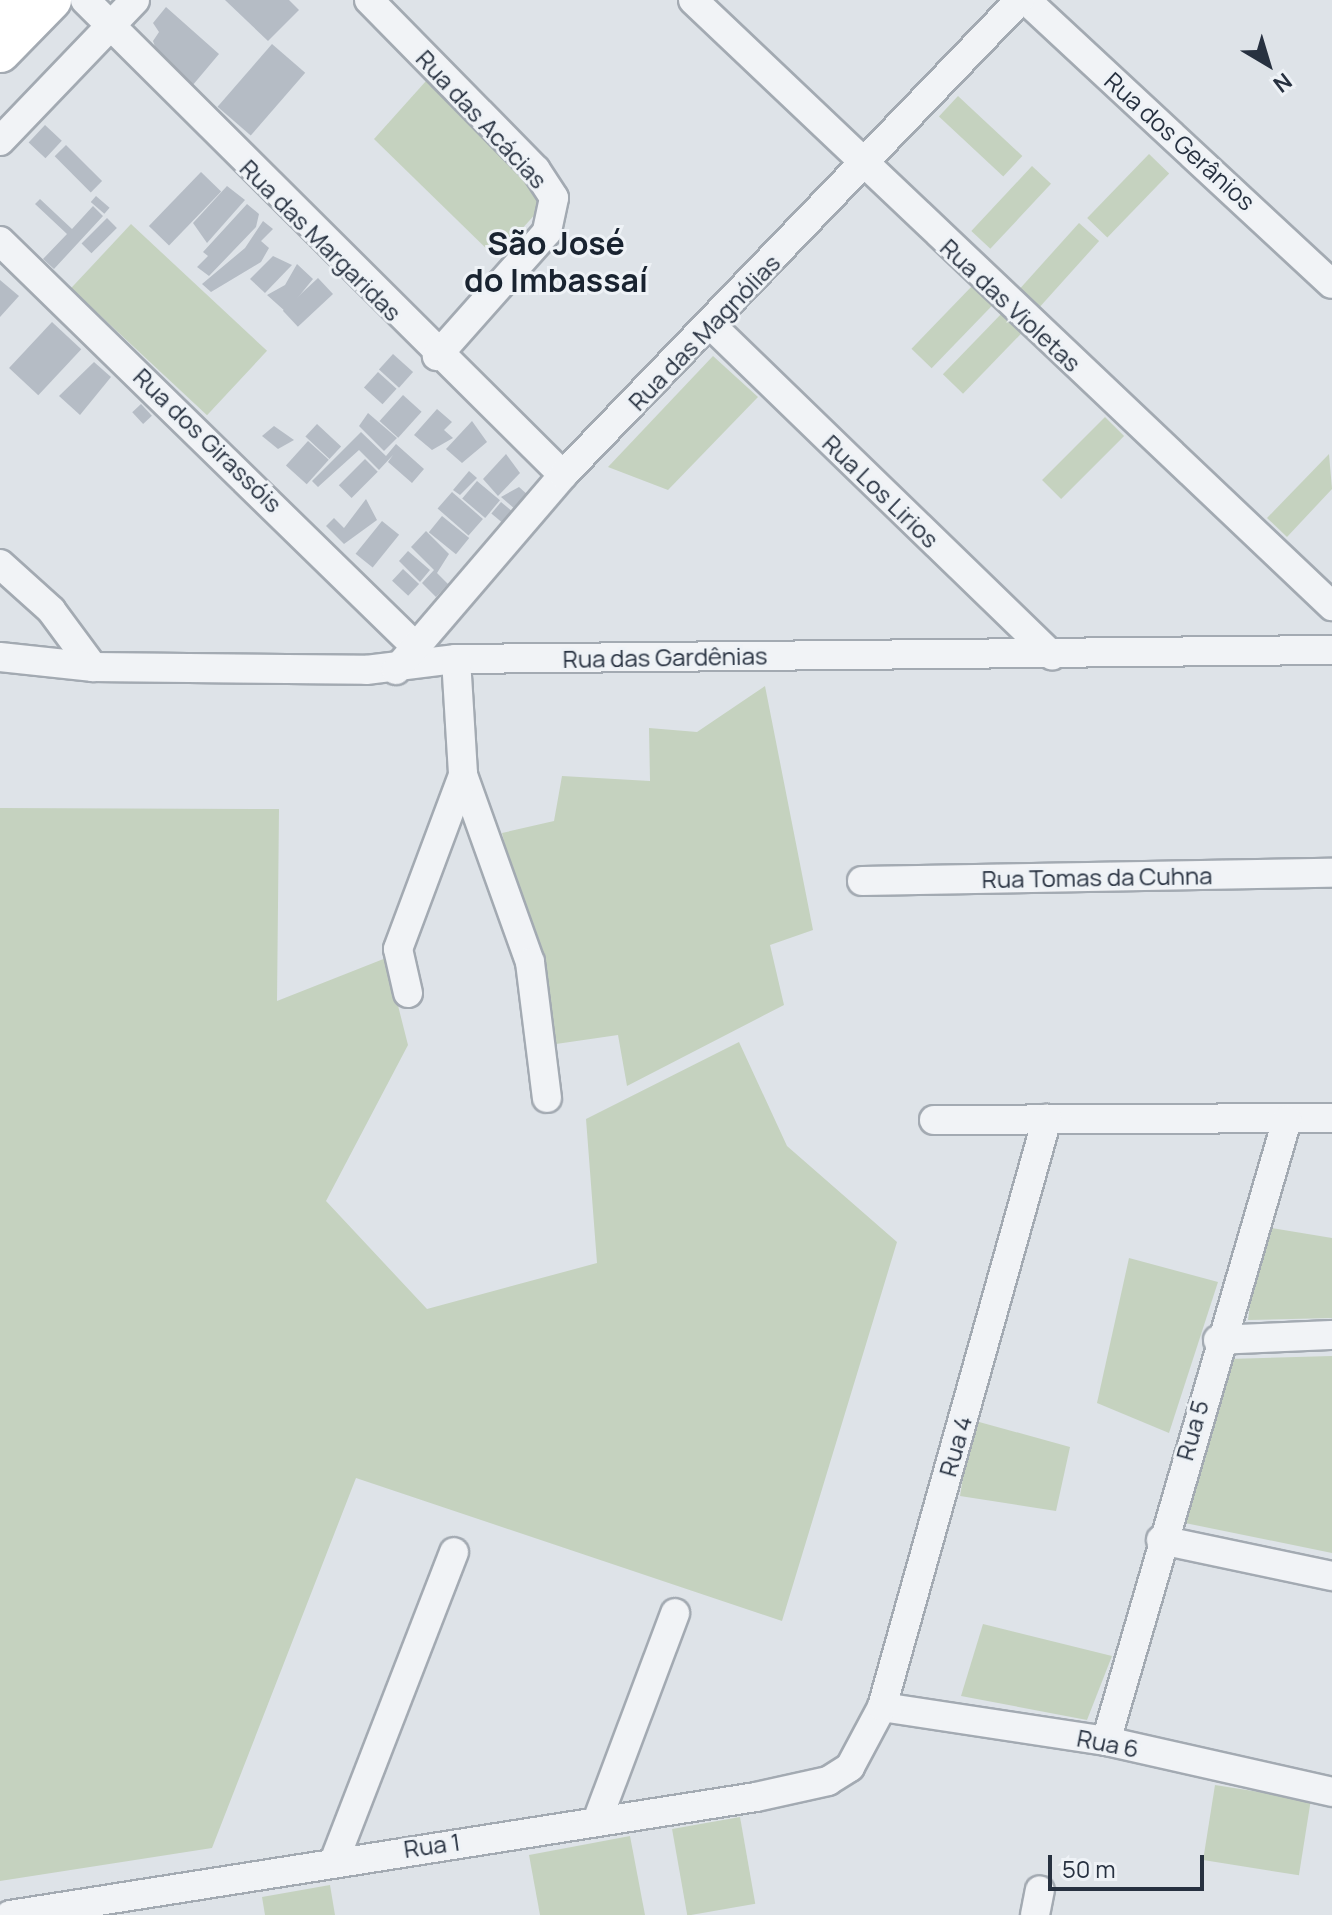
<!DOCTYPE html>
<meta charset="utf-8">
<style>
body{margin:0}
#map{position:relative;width:1332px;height:1915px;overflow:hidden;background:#dee3e8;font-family:Manrope,sans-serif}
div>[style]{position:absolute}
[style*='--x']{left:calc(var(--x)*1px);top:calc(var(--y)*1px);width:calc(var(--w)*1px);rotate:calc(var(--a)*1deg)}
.green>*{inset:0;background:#c5d2bf;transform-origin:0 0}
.building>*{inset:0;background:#b5bcc5;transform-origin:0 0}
.roads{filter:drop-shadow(2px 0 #a3aab2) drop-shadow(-2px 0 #a3aab2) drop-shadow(0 2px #a3aab2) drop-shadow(0 -2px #a3aab2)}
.minor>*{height:28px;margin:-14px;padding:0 14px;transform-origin:14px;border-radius:14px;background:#f1f3f6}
.highway>*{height:40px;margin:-20px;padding:0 20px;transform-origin:20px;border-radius:20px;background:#fff}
span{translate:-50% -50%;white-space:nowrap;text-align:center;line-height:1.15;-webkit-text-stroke:6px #eef2f6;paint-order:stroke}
.street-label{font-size:24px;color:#273140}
.district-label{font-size:32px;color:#192330;font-weight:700}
.north{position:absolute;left:1228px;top:24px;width:80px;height:80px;-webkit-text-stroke:6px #eef2f6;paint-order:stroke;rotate:142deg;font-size:22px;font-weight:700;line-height:32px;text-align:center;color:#273140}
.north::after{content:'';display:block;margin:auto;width:28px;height:36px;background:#273140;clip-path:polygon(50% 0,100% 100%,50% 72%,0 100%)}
.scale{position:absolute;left:1048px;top:1855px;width:156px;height:36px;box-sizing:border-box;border:4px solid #273140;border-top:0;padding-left:10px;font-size:24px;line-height:28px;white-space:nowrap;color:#273140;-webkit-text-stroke:6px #eef2f6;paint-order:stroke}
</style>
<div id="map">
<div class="green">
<div style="clip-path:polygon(426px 81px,536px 189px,538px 211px,496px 258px,374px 139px)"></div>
<div style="left:958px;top:96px;width:88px;height:28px;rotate:43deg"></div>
<div style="left:1149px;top:154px;width:28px;height:89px;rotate:44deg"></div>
<div style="left:1032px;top:166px;width:26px;height:89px;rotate:43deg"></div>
<div style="left:1079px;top:223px;width:27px;height:88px;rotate:42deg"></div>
<div style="left:131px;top:224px;width:186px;height:88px;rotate:43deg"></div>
<div style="left:974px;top:284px;width:28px;height:90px;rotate:44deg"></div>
<div style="left:1004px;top:311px;width:28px;height:88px;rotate:44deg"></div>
<div style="clip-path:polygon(713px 356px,758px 397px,668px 490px,608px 467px)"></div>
<div style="left:1105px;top:417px;width:27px;height:89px;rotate:45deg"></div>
<div style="clip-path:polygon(1329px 454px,1332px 489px,1287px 537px,1267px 518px)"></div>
<div style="clip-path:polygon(765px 686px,813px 930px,770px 945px,784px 1005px,627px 1086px,618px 1035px,556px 1044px,502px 833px,554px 821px,562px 776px,650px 781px,649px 728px,697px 732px)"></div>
<div style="clip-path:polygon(0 808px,279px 809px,277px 1001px,386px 958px,408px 1045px,326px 1201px,427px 1309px,597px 1263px,586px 1119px,739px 1042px,787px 1146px,897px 1242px,782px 1621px,356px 1478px,212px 1848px,0 1881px)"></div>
<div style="clip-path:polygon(1260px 1226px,1332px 1238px,1332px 1318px,1248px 1320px)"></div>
<div style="clip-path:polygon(1129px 1258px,1218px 1282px,1169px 1433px,1097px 1403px)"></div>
<div style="clip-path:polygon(1332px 1356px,1332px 1553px,1185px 1523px,1228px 1359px)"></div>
<div style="clip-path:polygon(972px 1420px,1070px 1447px,1056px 1511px,960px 1496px)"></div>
<div style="clip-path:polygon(983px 1624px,1112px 1656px,1087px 1720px,961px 1696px)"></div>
<div style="left:1215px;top:1785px;width:97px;height:76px;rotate:9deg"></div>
<div style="left:740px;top:1817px;width:88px;height:69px;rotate:80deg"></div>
<div style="clip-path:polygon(630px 1836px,645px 1915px,540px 1915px,529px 1855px)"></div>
<div style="clip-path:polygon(330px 1885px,335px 1915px,265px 1915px,262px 1897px)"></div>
</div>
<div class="building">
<div style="clip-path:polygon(225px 0,289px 0,299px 10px,268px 41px)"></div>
<div style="clip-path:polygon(166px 7px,219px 54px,192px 86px,158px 55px,153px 41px,159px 32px,153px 23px)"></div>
<div style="left:272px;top:44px;width:44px;height:83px;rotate:41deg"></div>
<div style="left:45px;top:125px;width:23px;height:24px;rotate:43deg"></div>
<div style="left:66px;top:145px;width:51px;height:16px;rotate:45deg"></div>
<div style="left:201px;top:172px;width:28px;height:75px;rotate:44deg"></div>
<div style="clip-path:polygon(227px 186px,245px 200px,207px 243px,193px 223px)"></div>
<div style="left:96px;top:196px;width:18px;height:8px;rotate:41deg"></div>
<div style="clip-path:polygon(40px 199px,72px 229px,93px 206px,103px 216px,54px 269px,43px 259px,67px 234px,35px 204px)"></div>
<div style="clip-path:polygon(247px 204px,259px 214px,256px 227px,209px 276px,197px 267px,208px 256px,203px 252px)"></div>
<div style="left:107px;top:218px;width:14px;height:36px;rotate:45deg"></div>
<div style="clip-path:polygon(263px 221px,273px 229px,261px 241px,269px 248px,261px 262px,211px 292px,202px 284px,245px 248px)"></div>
<div style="clip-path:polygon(273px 256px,292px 265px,265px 293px,250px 279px)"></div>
<div style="clip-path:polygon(297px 264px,313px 279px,286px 312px,267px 295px,285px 285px)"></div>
<div style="left:318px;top:278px;width:22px;height:48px;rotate:47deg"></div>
<div style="clip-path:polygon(0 280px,19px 296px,0 317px)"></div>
<div style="left:52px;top:322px;width:40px;height:63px;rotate:43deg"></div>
<div style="left:393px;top:354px;width:27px;height:21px;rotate:42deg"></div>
<div style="clip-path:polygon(94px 362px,111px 377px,80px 415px,59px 396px)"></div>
<div style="left:378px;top:372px;width:25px;height:21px;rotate:42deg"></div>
<div style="left:403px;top:395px;width:25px;height:35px;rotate:42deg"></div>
<div style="left:141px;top:404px;width:16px;height:12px;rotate:47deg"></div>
<div style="clip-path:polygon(437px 409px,452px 422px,444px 430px,453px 438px,432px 450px,414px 435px)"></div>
<div style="clip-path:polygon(368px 413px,397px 438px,384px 451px,359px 426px)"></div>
<div style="clip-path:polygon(472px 421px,487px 442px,462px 463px,446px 449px)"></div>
<div style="left:317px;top:424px;width:33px;height:17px;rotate:43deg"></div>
<div style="clip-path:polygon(274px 426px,294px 440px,278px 449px,262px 436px)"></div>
<div style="clip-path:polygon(361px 432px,386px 456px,396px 444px,424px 469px,412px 483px,388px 462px,393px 455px,379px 470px,359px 450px,318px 487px,312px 481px)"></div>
<div style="left:308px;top:441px;width:28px;height:33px;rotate:42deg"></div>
<div style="clip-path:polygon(506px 454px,520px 473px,498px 496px,483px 479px)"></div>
<div style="left:365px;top:459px;width:18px;height:37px;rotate:45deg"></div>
<div style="clip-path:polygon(469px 471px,477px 478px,460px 495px,453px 490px)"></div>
<div style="left:477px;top:481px;width:30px;height:23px;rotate:40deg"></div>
<div style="clip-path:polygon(519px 487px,529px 496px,516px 510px,501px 497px)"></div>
<div style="left:452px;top:492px;width:41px;height:22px;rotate:41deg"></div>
<div style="clip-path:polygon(366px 499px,377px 520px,344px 544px,326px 526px,334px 518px,344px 528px)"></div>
<div style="left:501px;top:502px;width:16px;height:15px;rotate:40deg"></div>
<div style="left:442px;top:516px;width:35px;height:21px;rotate:39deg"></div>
<div style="left:382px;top:521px;width:22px;height:42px;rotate:39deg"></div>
<div style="clip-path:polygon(426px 531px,449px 554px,437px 573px,448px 584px,436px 597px,422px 583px,434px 570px,411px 547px)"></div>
<div style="clip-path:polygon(408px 551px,430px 570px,420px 582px,399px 561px)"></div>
<div style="left:403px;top:569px;width:22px;height:16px;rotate:43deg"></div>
</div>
<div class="roads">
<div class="minor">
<div style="--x:85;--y:0;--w:674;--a:44.82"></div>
<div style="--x:369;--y:0;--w:238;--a:45.5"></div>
<div style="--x:536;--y:170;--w:33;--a:57"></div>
<div style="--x:554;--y:198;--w:35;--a:102"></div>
<div style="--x:547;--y:232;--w:166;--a:131.6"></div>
<div style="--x:693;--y:0;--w:881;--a:43.48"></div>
<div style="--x:1026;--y:0;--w:417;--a:42.9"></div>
<div style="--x:0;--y:141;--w:195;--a:-46.2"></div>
<div style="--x:0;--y:241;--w:576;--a:44.3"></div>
<div style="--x:711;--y:325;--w:475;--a:44.1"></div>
<div style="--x:0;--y:564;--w:69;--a:42"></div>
<div style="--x:51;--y:610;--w:71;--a:53.6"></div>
<div style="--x:0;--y:657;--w:94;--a:6.1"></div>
<div style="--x:93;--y:667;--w:273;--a:0.6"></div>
<div style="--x:366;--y:670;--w:91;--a:-7"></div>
<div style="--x:456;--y:659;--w:876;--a:-0.59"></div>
<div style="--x:456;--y:659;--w:116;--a:86.5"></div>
<div style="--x:463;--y:775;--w:199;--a:70.3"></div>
<div style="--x:530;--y:962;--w:137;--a:82.9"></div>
<div style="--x:396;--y:670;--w:257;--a:-49.4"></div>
<div style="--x:563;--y:475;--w:659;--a:-46.11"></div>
<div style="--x:862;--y:881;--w:470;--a:-1"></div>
<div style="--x:408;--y:993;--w:45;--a:-102.8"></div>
<div style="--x:398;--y:949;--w:186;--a:-69.5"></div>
<div style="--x:934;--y:1120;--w:398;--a:-0.3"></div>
<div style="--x:1218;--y:1340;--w:114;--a:-2.5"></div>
<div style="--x:1161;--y:1540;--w:175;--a:11.9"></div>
<div style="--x:882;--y:1707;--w:227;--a:8.6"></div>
<div style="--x:1106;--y:1741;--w:232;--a:12.7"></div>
<div style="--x:1106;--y:1741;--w:647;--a:-73.75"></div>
<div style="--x:597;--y:1821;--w:222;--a:-69.4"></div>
<div style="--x:335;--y:1859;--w:329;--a:-68.8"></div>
<div style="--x:10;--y:1915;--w:755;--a:-8.99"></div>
<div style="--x:756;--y:1797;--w:74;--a:-12.5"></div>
<div style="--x:828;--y:1781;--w:26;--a:-32"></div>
<div style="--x:850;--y:1767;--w:68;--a:-61.9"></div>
<div style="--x:882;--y:1707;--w:611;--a:-74.33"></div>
<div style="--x:1035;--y:1915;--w:25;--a:-79"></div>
</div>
<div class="highway">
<div style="--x:0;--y:8;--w:11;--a:-49"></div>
<div style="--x:0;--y:52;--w:73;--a:-45.6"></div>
</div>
</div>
<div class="street-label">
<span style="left:482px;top:119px;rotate:47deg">Rua das Acácias</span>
<span style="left:1180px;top:141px;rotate:42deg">Rua dos Gerânios</span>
<span style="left:321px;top:240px;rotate:45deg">Rua das Margaridas</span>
<span style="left:1011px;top:305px;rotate:43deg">Rua das Violetas</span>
<span style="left:704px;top:332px;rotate:-46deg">Rua das Magnólias</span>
<span style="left:208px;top:440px;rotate:44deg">Rua dos Girassóis</span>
<span style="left:881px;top:491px;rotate:44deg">Rua Los Lirios</span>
<span style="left:665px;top:657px;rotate:-1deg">Rua das Gardênias</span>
<span style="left:1097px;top:877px;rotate:-1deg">Rua Tomas da Cuhna</span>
<span style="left:1192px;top:1430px;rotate:-74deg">Rua 5</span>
<span style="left:955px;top:1446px;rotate:-74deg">Rua 4</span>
<span style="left:1108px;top:1743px;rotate:11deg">Rua 6</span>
<span style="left:432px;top:1845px;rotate:-8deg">Rua 1</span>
</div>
<div class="district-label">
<span style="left:556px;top:262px">São José<br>do Imbassaí</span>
</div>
<div class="north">N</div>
<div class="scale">50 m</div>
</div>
